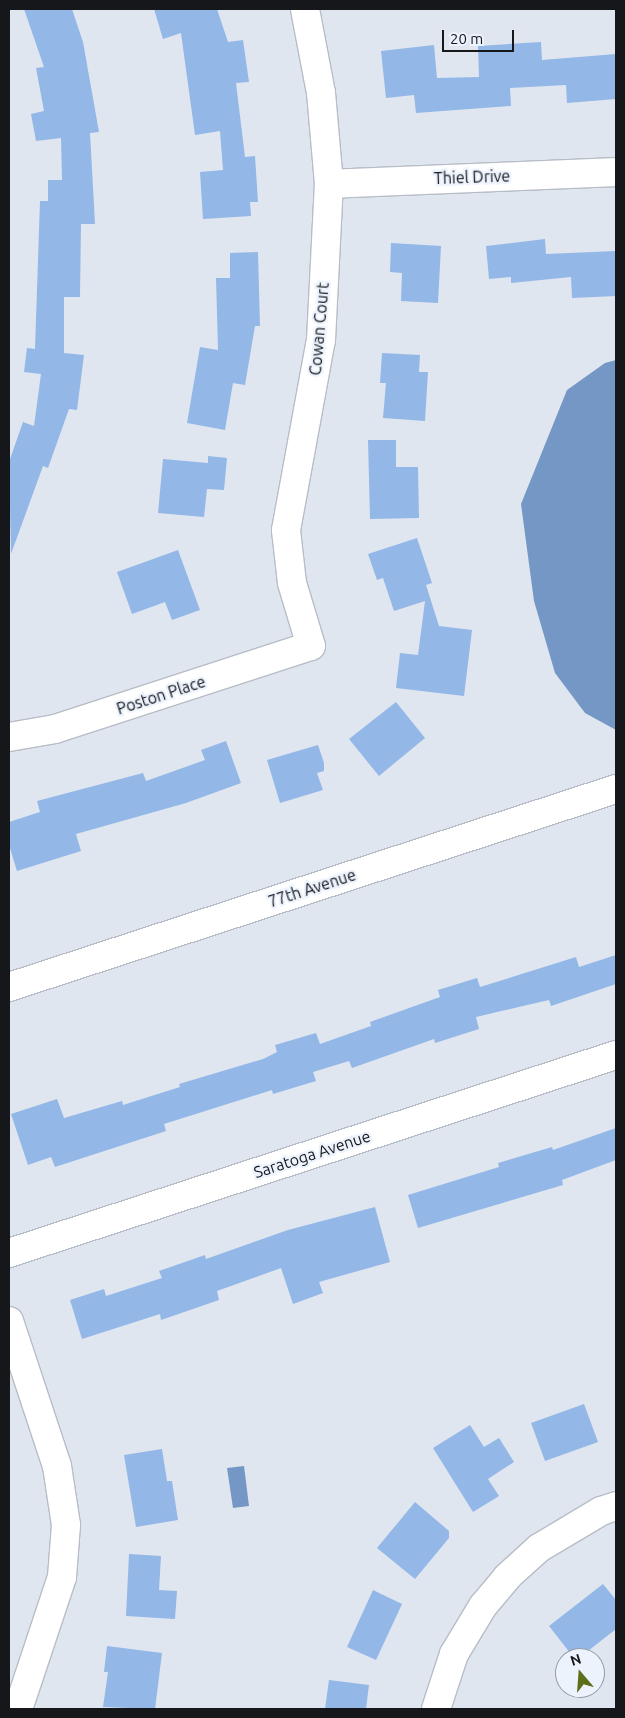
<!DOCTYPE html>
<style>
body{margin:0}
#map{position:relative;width:625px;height:1718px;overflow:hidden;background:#dfe6ef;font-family:Ubuntu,sans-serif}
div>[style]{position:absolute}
.water>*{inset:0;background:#7597c5}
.building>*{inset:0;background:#93b7e7}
.roads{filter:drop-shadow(1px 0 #b7bdc6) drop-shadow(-1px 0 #b7bdc6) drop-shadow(0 1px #b7bdc6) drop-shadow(0 -1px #b7bdc6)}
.minor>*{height:28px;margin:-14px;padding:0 14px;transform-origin:14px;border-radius:14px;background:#fff}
span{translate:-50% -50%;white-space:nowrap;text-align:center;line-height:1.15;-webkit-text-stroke:4.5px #ecf3fd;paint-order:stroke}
.street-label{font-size:16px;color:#15171a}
.frame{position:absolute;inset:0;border:10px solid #15171a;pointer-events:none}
.north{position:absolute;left:555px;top:1648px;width:50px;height:50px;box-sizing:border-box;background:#ecf3fd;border:1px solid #969ba2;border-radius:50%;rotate:342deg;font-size:14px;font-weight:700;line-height:20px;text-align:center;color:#15171a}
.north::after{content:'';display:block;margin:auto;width:18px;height:22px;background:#5d6d18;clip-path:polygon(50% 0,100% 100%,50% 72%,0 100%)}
.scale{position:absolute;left:442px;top:30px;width:72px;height:22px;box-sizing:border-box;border:2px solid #15171a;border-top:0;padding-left:6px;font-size:15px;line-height:18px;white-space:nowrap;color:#15171a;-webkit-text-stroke:4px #ecf3fd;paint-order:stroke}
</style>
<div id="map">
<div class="water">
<i style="clip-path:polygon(616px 360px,616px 730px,585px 713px,555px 673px,534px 601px,521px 504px,567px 390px,605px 363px)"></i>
<i style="clip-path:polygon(244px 1466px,249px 1506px,233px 1508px,227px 1468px)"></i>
</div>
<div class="building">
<i style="clip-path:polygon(24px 9px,72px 9px,83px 42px,99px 132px,90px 133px,95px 224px,81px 224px,80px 297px,64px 297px,64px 353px,84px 355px,77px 410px,69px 409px,48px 468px,43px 466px,11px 554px,9px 462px,23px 422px,34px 426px,41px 374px,24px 372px,27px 348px,35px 349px,40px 201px,48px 201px,48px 180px,62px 180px,61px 138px,36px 141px,31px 114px,44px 111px,36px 68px,44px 67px)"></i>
<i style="clip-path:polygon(154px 9px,217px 9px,228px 42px,243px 40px,249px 82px,236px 83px,245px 157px,255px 156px,258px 202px,250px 202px,251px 216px,203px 219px,200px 172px,223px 170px,220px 131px,195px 135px,181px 33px,163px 39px)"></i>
<i style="clip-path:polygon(541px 42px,542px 60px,616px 54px,616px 99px,567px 103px,566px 85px,510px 88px,511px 106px,416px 113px,414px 95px,386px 98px,381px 51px,434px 45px,437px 78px,479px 77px,478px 46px)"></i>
<i style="clip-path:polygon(545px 239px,546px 254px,616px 251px,616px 296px,572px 298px,571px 277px,511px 283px,511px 277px,489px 279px,486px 246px)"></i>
<i style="clip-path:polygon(391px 243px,441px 246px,438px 303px,401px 301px,402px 273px,390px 272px)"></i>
<i style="clip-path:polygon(258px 252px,260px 326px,255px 326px,245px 385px,233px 383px,225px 430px,187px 423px,200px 347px,218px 350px,216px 278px,230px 278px,230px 253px)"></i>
<i style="clip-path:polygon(382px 353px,420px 355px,419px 372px,428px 372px,425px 421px,383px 418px,386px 383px,380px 383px)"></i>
<i style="clip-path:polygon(368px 440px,396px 440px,396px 467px,418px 467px,419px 518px,370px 519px)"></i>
<i style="clip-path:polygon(208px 456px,227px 458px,224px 490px,207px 489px,204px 517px,158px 513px,163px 459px,208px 463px)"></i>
<i style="clip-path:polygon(417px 538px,432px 583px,426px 585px,439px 626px,472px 630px,464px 696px,396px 688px,400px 653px,418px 655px,425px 601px,394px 611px,383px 578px,377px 580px,368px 554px)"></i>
<i style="clip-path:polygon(178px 550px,200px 610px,172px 620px,165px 602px,132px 614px,117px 572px)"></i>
<i style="clip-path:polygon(396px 702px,425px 738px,379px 776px,349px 739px)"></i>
<i style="clip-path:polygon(226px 741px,241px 783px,186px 803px,76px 834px,81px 851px,17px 871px,9px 845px,9px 822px,40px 812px,37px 801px,143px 773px,146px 781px,205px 760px,201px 750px)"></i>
<i style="clip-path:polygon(318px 745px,324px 763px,324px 771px,317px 773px,323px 790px,280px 803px,267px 760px)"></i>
<i style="clip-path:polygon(616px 955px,616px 984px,551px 1006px,549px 1000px,476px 1017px,479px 1029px,435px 1043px,434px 1039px,352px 1068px,349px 1061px,313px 1072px,316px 1081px,273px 1094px,272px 1090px,164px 1124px,166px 1131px,55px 1167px,51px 1157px,28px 1165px,11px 1114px,57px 1099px,64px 1118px,122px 1101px,123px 1105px,180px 1087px,179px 1084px,263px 1059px,277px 1052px,275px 1045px,316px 1033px,320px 1044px,371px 1026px,370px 1022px,440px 997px,438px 990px,477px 978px,480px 987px,576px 957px,579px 967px)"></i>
<i style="clip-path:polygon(616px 1128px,616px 1160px,562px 1180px,563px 1185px,418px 1228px,408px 1195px,499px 1167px,498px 1163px,552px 1147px,553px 1150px)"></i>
<i style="clip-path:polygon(375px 1207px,390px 1262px,319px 1282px,323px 1293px,293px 1304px,281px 1268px,217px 1291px,219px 1300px,161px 1320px,160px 1314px,82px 1339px,70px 1300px,104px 1289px,106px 1296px,162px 1278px,159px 1271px,205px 1255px,206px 1259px,288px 1230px)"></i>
<i style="clip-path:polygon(584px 1404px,598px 1442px,545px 1461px,531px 1423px)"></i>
<i style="clip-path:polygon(470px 1425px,484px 1447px,499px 1438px,514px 1462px,488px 1479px,499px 1496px,473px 1512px,433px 1448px)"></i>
<i style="clip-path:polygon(162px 1449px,167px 1481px,172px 1481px,178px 1520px,136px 1527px,124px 1455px)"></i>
<i style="clip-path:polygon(415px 1502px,449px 1531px,449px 1538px,415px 1579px,377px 1548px)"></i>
<i style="clip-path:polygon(129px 1554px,161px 1556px,159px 1590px,177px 1591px,175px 1619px,126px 1616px)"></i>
<i style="clip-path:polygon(603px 1584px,616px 1600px,616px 1629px,579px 1658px,574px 1658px,549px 1626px)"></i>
<i style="clip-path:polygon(373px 1590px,402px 1604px,376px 1660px,347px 1647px)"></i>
<i style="clip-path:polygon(107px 1646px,162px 1653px,155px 1709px,103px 1707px,108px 1672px,104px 1672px)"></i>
<i style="clip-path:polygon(329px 1680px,369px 1685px,366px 1709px,325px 1709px)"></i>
</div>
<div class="roads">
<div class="minor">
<i style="left:329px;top:184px;width:287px;rotate:-2.4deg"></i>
<i style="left:9px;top:737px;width:47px;rotate:-9.9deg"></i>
<i style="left:55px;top:729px;width:269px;rotate:-18deg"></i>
<i style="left:311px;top:646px;width:66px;rotate:-106.8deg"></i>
<i style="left:292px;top:583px;width:53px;rotate:-96.5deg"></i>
<i style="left:286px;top:530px;width:193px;rotate:-79.6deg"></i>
<i style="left:321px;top:340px;width:156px;rotate:-87.1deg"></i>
<i style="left:329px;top:184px;width:91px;rotate:-95deg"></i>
<i style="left:321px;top:93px;width:86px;rotate:-100.8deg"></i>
<i style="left:9px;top:987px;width:638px;rotate:-18.07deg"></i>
<i style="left:9px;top:1253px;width:638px;rotate:-18.07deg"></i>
<i style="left:9px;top:1321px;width:153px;rotate:71.7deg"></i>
<i style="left:57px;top:1466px;width:60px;rotate:81.3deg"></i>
<i style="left:66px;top:1525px;width:52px;rotate:94.4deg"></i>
<i style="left:62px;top:1577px;width:139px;rotate:108.4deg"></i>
<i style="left:436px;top:1709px;width:58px;rotate:-71.9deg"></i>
<i style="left:454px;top:1654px;width:56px;rotate:-58.9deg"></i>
<i style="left:483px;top:1606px;width:38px;rotate:-50deg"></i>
<i style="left:507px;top:1577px;width:43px;rotate:-42.2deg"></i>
<i style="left:539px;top:1548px;width:72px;rotate:-30.8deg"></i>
<i style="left:601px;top:1511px;width:16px;rotate:-18deg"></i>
</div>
</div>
<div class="street-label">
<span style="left:472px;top:177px;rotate:-2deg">Thiel Drive</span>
<span style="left:319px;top:329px;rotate:-85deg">Cowan Court</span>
<span style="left:161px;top:695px;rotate:-18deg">Poston Place</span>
<span style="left:312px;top:888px;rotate:-18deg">77th Avenue</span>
<span style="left:312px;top:1154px;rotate:-18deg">Saratoga Avenue</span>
</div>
<div class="frame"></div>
<div class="north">N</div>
<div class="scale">20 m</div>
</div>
